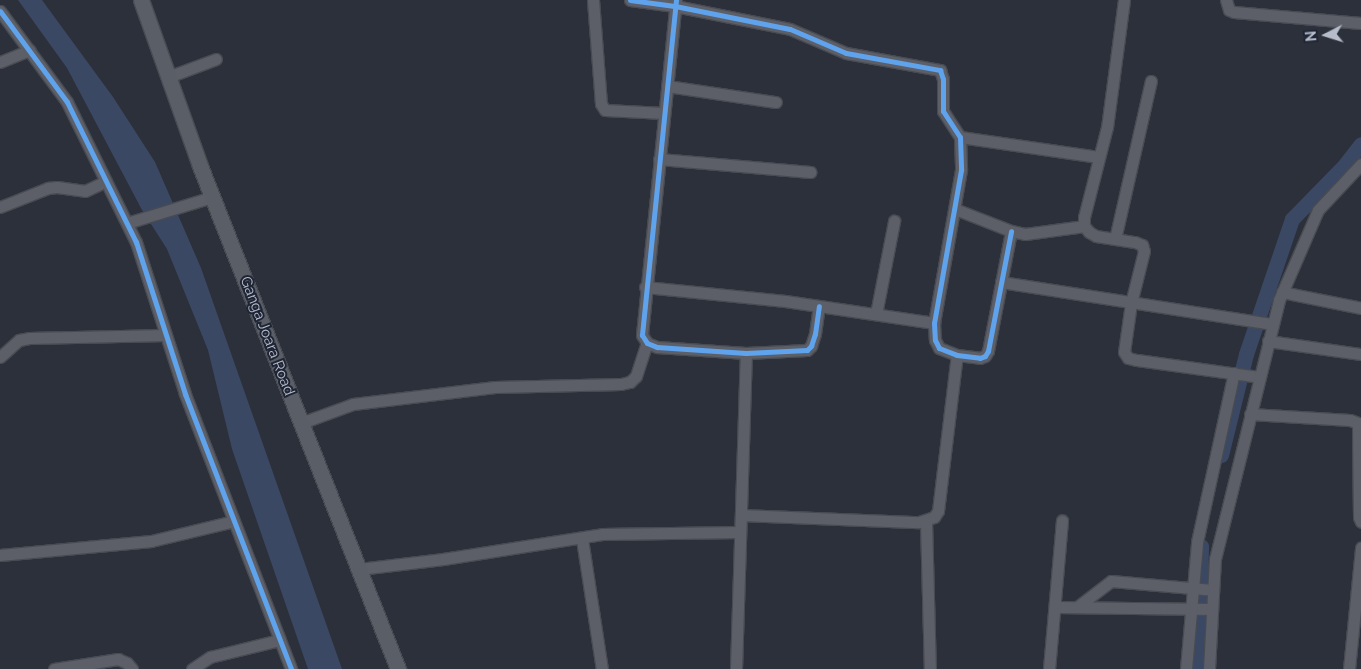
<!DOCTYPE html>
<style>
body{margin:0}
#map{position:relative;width:1361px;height:669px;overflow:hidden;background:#2c303a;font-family:Raleway,sans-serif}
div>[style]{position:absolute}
.water>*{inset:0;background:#3b4864}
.canal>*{height:15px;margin:-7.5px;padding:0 7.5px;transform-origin:7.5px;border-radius:7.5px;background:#3b4864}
.roads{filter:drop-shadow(1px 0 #484b52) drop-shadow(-1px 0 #484b52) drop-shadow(0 1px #484b52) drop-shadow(0 -1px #484b52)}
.minor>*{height:11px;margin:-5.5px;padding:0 5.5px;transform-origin:5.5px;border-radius:5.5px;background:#5c5f67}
.secondary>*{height:15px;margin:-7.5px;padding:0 7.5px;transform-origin:7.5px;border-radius:7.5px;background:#5a5e66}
.cycleway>*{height:5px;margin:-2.5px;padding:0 2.5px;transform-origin:2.5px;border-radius:2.5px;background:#60a3ed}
span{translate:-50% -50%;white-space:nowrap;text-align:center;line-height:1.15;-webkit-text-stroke:4px #1f2535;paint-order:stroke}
.street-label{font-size:15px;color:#b6bcca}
.north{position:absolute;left:1301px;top:10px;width:50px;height:50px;-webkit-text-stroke:4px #1f2535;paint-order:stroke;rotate:265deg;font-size:14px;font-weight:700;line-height:20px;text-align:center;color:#b6bcca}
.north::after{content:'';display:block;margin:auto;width:18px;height:22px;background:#b6bcca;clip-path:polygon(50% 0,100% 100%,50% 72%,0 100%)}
</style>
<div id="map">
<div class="water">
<i style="clip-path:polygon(18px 0,42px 0,113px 97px,155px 162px,201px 268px,342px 669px,308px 669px,232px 449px,208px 350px,167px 249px,142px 210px,67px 68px)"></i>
</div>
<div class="canal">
<i style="left:1221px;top:455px;width:104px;rotate:-76.1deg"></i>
<i style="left:1246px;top:354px;width:143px;rotate:-71.2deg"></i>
<i style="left:1292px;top:219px;width:73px;rotate:-45.6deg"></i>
<i style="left:1343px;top:167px;width:29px;rotate:-52deg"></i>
<i style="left:1197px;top:669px;width:123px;rotate:-88.1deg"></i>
</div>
<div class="roads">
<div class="minor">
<i style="left:593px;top:0;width:104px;rotate:85.6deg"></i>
<i style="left:601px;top:104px;width:7px;rotate:56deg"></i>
<i style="left:605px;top:110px;width:59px;rotate:2.9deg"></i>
<i style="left:630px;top:0;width:45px;rotate:7.6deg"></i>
<i style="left:675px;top:6px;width:117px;rotate:11.3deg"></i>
<i style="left:790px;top:29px;width:61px;rotate:23.2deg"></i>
<i style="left:846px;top:53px;width:96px;rotate:10.3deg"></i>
<i style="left:940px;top:70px;width:9px;rotate:72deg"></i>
<i style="left:943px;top:79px;width:32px;rotate:90deg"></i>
<i style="left:943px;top:111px;width:31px;rotate:57deg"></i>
<i style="left:960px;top:137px;width:33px;rotate:88deg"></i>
<i style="left:961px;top:170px;width:155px;rotate:100deg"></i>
<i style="left:934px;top:323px;width:17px;rotate:87deg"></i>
<i style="left:935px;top:340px;width:9px;rotate:63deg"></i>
<i style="left:939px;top:348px;width:19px;rotate:21deg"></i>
<i style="left:957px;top:355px;width:23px;rotate:7deg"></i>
<i style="left:980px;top:358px;width:5px;rotate:-22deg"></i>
<i style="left:985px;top:356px;width:6px;rotate:-59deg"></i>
<i style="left:988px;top:351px;width:122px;rotate:-79.1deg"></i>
<i style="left:676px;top:0;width:337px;rotate:95.8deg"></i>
<i style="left:642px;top:335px;width:9px;rotate:58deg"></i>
<i style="left:647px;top:343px;width:11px;rotate:22deg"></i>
<i style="left:657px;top:347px;width:89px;rotate:3.9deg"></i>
<i style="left:746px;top:353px;width:61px;rotate:-2.8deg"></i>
<i style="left:807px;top:350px;width:6px;rotate:-45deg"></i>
<i style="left:811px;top:346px;width:13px;rotate:-72deg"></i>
<i style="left:815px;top:334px;width:28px;rotate:-82deg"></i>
<i style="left:1124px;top:0;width:128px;rotate:97.6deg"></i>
<i style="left:1107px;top:127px;width:93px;rotate:104.3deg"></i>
<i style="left:1084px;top:217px;width:9px;rotate:90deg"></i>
<i style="left:1084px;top:226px;width:8px;rotate:50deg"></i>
<i style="left:1089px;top:232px;width:8px;rotate:30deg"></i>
<i style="left:1096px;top:236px;width:39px;rotate:9deg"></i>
<i style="left:1135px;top:242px;width:8px;rotate:23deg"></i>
<i style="left:1142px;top:245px;width:6px;rotate:72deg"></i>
<i style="left:1144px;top:251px;width:54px;rotate:104deg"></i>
<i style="left:1131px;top:303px;width:49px;rotate:98.1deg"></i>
<i style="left:1124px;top:352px;width:7px;rotate:56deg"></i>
<i style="left:1128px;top:358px;width:9px;rotate:13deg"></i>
<i style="left:1137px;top:360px;width:123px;rotate:7.9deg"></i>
<i style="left:1226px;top:0;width:10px;rotate:73deg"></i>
<i style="left:1229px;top:10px;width:5px;rotate:22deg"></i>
<i style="left:1234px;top:12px;width:127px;rotate:5deg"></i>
<i style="left:0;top:11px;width:113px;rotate:53.6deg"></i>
<i style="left:67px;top:102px;width:156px;rotate:63.8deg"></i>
<i style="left:136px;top:242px;width:160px;rotate:72.1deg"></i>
<i style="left:185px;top:394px;width:295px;rotate:68.9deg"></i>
<i style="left:0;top:62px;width:32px;rotate:-22deg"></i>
<i style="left:168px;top:77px;width:51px;rotate:-20.6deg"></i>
<i style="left:667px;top:86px;width:110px;rotate:8.4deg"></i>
<i style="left:960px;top:137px;width:140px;rotate:8.2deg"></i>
<i style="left:659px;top:159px;width:152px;rotate:4.9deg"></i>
<i style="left:0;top:207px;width:52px;rotate:-21.6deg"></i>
<i style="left:48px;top:188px;width:9px;rotate:-6deg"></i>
<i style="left:57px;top:187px;width:28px;rotate:8deg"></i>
<i style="left:85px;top:191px;width:23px;rotate:-25deg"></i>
<i style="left:955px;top:209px;width:60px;rotate:21.4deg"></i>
<i style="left:1011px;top:231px;width:14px;rotate:12deg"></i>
<i style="left:1025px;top:234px;width:60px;rotate:-7.7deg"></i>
<i style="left:127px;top:223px;width:89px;rotate:-17deg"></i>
<i style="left:1115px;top:239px;width:162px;rotate:-77.2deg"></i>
<i style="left:1001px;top:282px;width:275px;rotate:8.8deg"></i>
<i style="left:645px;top:287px;width:141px;rotate:5.7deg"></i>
<i style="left:785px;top:301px;width:151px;rotate:8.4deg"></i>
<i style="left:1282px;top:292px;width:81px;rotate:11.4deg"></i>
<i style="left:876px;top:314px;width:95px;rotate:-79deg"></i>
<i style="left:1268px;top:341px;width:94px;rotate:8deg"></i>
<i style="left:0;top:357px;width:25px;rotate:-42deg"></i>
<i style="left:19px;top:340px;width:10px;rotate:-11deg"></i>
<i style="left:29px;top:338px;width:137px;rotate:-1.3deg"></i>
<i style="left:1250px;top:414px;width:100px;rotate:3.4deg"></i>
<i style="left:1350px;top:420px;width:9px;rotate:21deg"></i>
<i style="left:1358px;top:423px;width:94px;rotate:89.4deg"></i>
<i style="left:1359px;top:517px;width:5px;rotate:68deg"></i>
<i style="left:301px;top:423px;width:55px;rotate:-20.1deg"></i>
<i style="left:353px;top:404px;width:143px;rotate:-6.8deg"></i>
<i style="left:495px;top:387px;width:126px;rotate:-1.4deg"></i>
<i style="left:621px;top:384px;width:9px;rotate:-13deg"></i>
<i style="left:630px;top:382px;width:8px;rotate:-45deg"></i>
<i style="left:636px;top:376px;width:35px;rotate:-72deg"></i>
<i style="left:741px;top:515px;width:178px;rotate:2.3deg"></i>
<i style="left:919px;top:522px;width:16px;rotate:-18deg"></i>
<i style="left:934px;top:517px;width:7px;rotate:-56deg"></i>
<i style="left:938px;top:511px;width:157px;rotate:-83.1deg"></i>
<i style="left:926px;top:521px;width:148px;rotate:88.5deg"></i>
<i style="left:582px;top:539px;width:132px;rotate:81.3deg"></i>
<i style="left:0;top:555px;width:152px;rotate:-5.3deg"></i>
<i style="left:151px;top:541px;width:85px;rotate:-13.5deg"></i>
<i style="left:359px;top:569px;width:85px;rotate:-6.8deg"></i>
<i style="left:443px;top:559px;width:161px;rotate:-8.9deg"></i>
<i style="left:602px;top:534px;width:138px;rotate:-0.8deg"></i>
<i style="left:1055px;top:607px;width:157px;rotate:0.7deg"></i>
<i style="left:1077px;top:607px;width:43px;rotate:-37.4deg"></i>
<i style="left:1111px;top:581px;width:102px;rotate:5deg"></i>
<i style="left:54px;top:669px;width:65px;rotate:-8.9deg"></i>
<i style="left:118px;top:659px;width:10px;rotate:24deg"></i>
<i style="left:127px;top:663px;width:8px;rotate:50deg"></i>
<i style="left:192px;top:669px;width:22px;rotate:-34deg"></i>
<i style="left:210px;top:657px;width:72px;rotate:-13.7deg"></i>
<i style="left:736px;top:669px;width:316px;rotate:-88.2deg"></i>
<i style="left:1049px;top:669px;width:149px;rotate:-85deg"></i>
<i style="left:1186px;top:669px;width:127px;rotate:-85deg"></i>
<i style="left:1197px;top:542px;width:173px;rotate:-77.7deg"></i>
<i style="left:1209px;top:669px;width:110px;rotate:-86.9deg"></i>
<i style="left:1215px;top:559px;width:267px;rotate:-76.1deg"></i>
<i style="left:1279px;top:300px;width:98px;rotate:-66.6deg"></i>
<i style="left:1318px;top:210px;width:63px;rotate:-46.9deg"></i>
<i style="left:1349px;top:669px;width:122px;rotate:-84.3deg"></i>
</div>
<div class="secondary">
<i style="left:141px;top:0;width:176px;rotate:70.4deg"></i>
<i style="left:200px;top:166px;width:541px;rotate:68.51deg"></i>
</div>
</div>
<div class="cycleway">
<i style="left:630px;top:0;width:45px;rotate:7.6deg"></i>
<i style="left:675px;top:6px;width:117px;rotate:11.3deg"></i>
<i style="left:790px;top:29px;width:61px;rotate:23.2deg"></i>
<i style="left:846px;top:53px;width:96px;rotate:10.3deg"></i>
<i style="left:940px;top:70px;width:9px;rotate:72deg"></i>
<i style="left:943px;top:79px;width:32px;rotate:90deg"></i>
<i style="left:943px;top:111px;width:31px;rotate:57deg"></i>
<i style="left:960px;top:137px;width:33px;rotate:88deg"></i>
<i style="left:961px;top:170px;width:155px;rotate:100deg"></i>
<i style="left:934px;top:323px;width:17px;rotate:87deg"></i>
<i style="left:935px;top:340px;width:9px;rotate:63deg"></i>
<i style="left:939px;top:348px;width:19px;rotate:21deg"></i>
<i style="left:957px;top:355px;width:23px;rotate:7deg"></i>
<i style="left:980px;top:358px;width:5px;rotate:-22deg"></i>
<i style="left:985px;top:356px;width:6px;rotate:-59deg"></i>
<i style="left:988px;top:351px;width:122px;rotate:-79.1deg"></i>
<i style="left:676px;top:0;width:337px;rotate:95.8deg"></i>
<i style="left:642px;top:335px;width:9px;rotate:58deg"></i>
<i style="left:647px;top:343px;width:11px;rotate:22deg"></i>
<i style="left:657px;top:347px;width:89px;rotate:3.9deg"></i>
<i style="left:746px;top:353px;width:61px;rotate:-2.8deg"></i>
<i style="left:807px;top:350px;width:6px;rotate:-45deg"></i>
<i style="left:811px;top:346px;width:13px;rotate:-72deg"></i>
<i style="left:815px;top:334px;width:28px;rotate:-82deg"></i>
<i style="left:0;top:11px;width:113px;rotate:53.6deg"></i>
<i style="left:67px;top:102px;width:156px;rotate:63.8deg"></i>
<i style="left:136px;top:242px;width:160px;rotate:72.1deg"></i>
<i style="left:185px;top:394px;width:295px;rotate:68.9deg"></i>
</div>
<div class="street-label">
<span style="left:267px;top:336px;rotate:69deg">Ganga Joara Road</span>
</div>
<div class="north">N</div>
</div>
